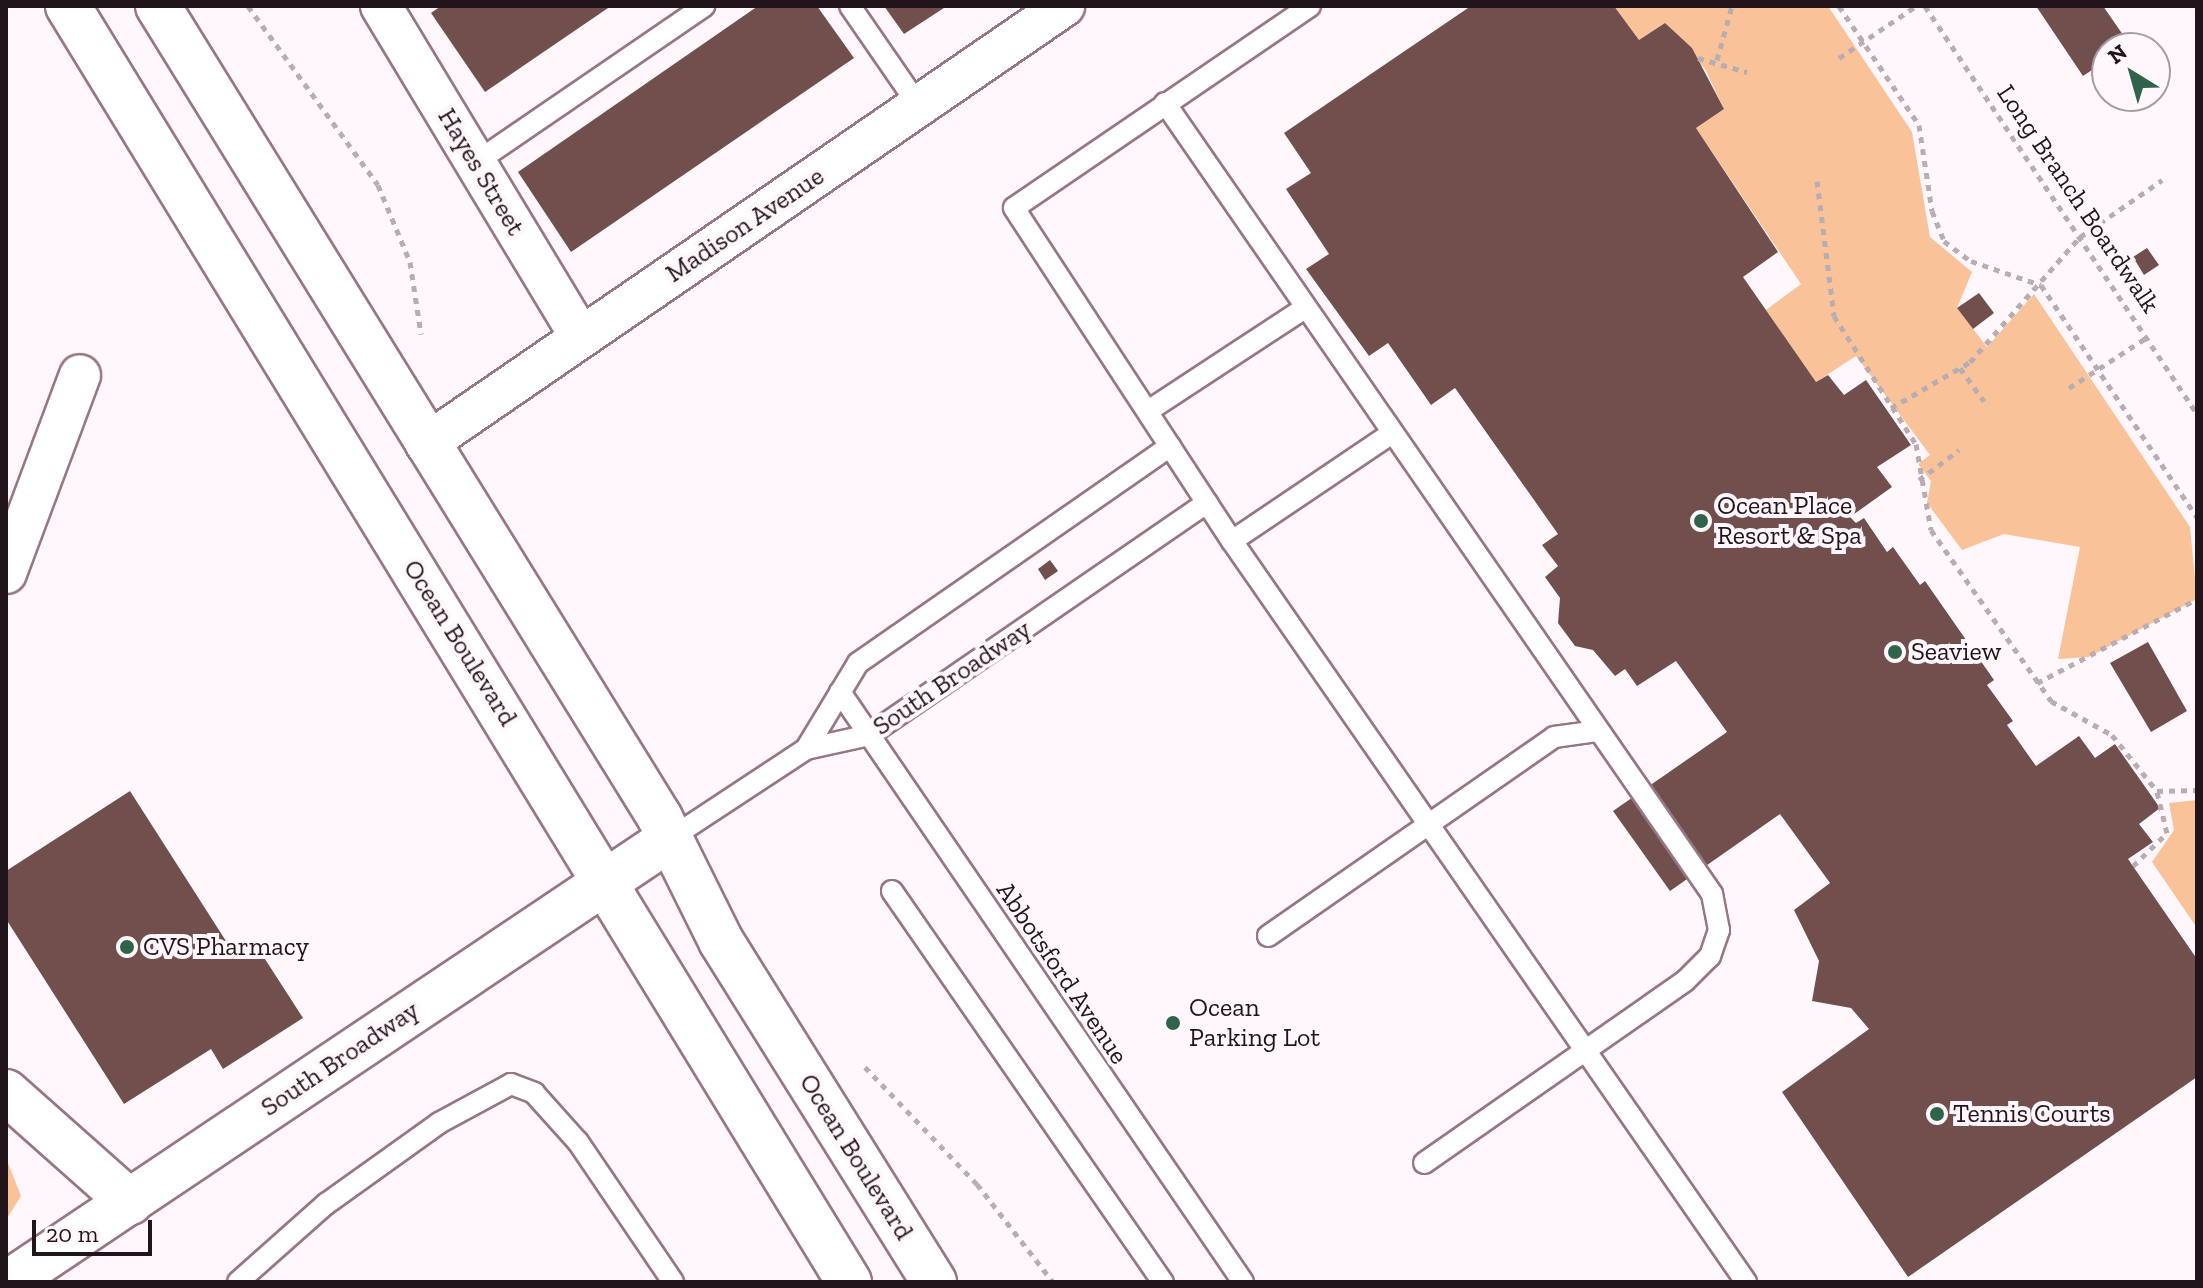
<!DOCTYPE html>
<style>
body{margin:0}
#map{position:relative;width:2203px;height:1288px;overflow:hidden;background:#fff7fb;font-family:"Zilla Slab",serif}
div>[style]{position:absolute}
.green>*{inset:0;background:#fac299}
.building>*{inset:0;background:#714f4c}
.path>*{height:5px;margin-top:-2.5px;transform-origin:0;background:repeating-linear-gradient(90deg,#b7adb2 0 6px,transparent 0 12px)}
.roads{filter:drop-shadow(2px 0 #977685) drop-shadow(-2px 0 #977685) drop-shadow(0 2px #977685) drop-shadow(0 -2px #977685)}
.lane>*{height:20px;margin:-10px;padding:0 10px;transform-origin:10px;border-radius:10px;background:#fff}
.street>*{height:40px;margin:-20px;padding:0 20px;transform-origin:20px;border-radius:20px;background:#fff}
.secondary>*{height:44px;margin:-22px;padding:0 22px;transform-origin:22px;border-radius:22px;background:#fff}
.dots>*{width:22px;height:22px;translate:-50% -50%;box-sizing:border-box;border:4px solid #fff7fb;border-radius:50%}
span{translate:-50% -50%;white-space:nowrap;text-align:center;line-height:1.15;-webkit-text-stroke:8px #fff7fb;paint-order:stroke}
.street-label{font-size:26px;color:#21141a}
.poi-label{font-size:26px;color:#21141a}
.left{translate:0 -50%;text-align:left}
.frame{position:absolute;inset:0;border:8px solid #21141a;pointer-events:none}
.north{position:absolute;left:2091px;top:32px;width:80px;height:80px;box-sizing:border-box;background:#fff7fb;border:2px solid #a69ca1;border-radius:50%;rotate:323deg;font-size:22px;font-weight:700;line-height:32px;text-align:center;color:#21141a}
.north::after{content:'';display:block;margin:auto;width:28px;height:36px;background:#2f644a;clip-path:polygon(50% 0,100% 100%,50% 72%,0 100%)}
.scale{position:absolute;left:32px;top:1220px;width:120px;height:36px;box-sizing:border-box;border:4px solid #21141a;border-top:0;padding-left:10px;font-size:24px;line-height:28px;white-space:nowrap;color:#21141a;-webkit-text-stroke:6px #fff7fb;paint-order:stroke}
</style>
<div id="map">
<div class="green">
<i style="clip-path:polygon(1614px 6px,1828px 6px,1912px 132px,1930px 237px,1972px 272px,1957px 308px,1987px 347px,2034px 294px,2190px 527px,2197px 599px,2089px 657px,2058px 659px,2080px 547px,2004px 534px,1962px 550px,1927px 503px,1931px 481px,1918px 464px,1930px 455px,1856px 356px,1816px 382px,1766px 310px,1801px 284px,1696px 128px,1724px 109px,1705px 69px,1665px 23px,1639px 40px)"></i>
<i style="clip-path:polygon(2197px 800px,2197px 928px,2152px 862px,2174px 830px,2169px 803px)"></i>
<i style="clip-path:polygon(6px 1158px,21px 1196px,6px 1220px)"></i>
</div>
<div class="building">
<i style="clip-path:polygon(441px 6px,611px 6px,485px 92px,431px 13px)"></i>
<i style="clip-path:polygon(758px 6px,817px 6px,854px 58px,571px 252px,518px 172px)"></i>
<i style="clip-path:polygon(884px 6px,947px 6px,904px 34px)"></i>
<i style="clip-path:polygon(1471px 6px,1614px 6px,1639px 40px,1665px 23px,1692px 48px,1724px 109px,1696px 128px,1778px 252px,1743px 277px,1816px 382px,1828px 375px,1844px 395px,1866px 380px,1911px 445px,1877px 467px,1892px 487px,1850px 517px,1856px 523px,1864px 518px,1887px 552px,1893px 547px,1920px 585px,1925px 581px,1994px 680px,1987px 685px,2013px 721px,2007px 725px,2036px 766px,2079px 736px,2095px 758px,2115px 744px,2160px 808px,2139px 824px,2153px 842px,2128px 859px,2197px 959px,2197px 1077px,1908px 1277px,1782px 1092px,1869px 1029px,1851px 1008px,1812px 1001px,1819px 961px,1794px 910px,1830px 883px,1780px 814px,1670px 891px,1613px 811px,1727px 732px,1676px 661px,1637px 686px,1625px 669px,1615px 676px,1593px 650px,1575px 646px,1558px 623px,1560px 598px,1545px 577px,1558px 566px,1542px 545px,1558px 534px,1455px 388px,1431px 405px,1388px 343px,1369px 356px,1306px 269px,1329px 254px,1286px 189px,1311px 173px,1284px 133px)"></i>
<i style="clip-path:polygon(2036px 6px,2103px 6px,2130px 45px,2107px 48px,2107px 60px,2083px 76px)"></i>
<i style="clip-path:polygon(2147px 248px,2159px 265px,2144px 275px,2133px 257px)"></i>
<i style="clip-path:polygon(1979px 293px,1994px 313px,1973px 329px,1957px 308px)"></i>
<i style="clip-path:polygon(1050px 560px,1058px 571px,1045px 580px,1038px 569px)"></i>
<i style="clip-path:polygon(2148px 642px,2187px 711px,2151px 732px,2110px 663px)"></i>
<i style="clip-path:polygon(130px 791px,233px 952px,252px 939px,303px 1018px,223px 1069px,211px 1049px,124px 1104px,6px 919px,6px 871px)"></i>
</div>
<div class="path">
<i style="left:248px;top:6px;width:221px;rotate:54deg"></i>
<i style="left:378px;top:185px;width:83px;rotate:67.4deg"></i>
<i style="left:410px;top:262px;width:73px;rotate:81.3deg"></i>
<i style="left:1839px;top:6px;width:143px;rotate:56.1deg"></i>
<i style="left:1919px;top:125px;width:87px;rotate:81.4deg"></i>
<i style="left:1932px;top:211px;width:32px;rotate:68deg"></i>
<i style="left:1944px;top:241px;width:34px;rotate:37deg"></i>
<i style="left:1971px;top:261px;width:74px;rotate:18.9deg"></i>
<i style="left:2041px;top:285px;width:280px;rotate:56.1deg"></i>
<i style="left:1925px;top:6px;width:490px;rotate:56.3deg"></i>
<i style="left:1698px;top:58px;width:51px;rotate:15.9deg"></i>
<i style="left:1839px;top:58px;width:93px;rotate:-34deg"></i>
<i style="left:1717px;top:60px;width:56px;rotate:-74.5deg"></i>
<i style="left:1817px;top:181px;width:136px;rotate:82.8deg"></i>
<i style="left:1834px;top:316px;width:152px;rotate:57.4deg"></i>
<i style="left:1916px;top:444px;width:87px;rotate:80.1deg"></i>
<i style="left:1931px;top:530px;width:209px;rotate:54.9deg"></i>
<i style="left:2051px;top:701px;width:70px;rotate:29.1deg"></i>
<i style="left:2112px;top:735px;width:72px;rotate:51.2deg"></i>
<i style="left:2157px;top:791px;width:40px;rotate:-1.4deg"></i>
<i style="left:1960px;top:368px;width:41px;rotate:54deg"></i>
<i style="left:2069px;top:388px;width:92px;rotate:-33deg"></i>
<i style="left:1891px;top:408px;width:91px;rotate:-30.2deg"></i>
<i style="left:1970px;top:362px;width:167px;rotate:-48.7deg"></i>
<i style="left:2080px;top:237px;width:100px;rotate:-34.8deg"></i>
<i style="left:1919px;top:480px;width:50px;rotate:-36.9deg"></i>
<i style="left:2037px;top:683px;width:181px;rotate:-27.7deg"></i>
<i style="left:2133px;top:866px;width:47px;rotate:-44.1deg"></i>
<i style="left:2167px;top:833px;width:42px;rotate:-103.7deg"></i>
<i style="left:865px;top:1067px;width:162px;rotate:46.3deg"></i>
<i style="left:977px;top:1184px;width:124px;rotate:52.2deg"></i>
</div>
<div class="roads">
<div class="lane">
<i style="left:850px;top:6px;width:121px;rotate:55.4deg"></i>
<i style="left:1310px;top:6px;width:358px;rotate:145.7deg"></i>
<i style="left:1014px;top:208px;width:398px;rotate:56.8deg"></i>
<i style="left:1232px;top:541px;width:902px;rotate:55.25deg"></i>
<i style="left:1165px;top:103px;width:962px;rotate:55.33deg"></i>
<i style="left:1712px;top:894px;width:37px;rotate:79deg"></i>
<i style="left:1719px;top:930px;width:28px;rotate:109deg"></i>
<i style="left:1710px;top:956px;width:35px;rotate:135deg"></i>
<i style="left:1685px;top:981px;width:318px;rotate:145.1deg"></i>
<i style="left:475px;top:163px;width:278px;rotate:-34.4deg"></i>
<i style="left:1148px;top:411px;width:188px;rotate:-33.3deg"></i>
<i style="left:1232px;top:541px;width:193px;rotate:-34deg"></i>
<i style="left:840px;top:692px;width:714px;rotate:55.66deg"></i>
<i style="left:806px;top:749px;width:100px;rotate:-58.8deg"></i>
<i style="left:858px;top:663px;width:380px;rotate:-34.8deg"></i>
<i style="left:671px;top:838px;width:162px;rotate:-33.4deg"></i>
<i style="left:806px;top:749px;width:65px;rotate:-12.5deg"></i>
<i style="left:869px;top:735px;width:410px;rotate:-34.5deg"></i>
<i style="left:892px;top:891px;width:476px;rotate:55.3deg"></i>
<i style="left:1268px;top:936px;width:348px;rotate:-34.8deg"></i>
<i style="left:1554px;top:737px;width:43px;rotate:-7.9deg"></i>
<i style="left:238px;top:1282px;width:118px;rotate:-41.6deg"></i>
<i style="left:326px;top:1204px;width:139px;rotate:-35.6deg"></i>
<i style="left:439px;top:1123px;width:82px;rotate:-28.4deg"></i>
<i style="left:511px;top:1084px;width:25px;rotate:21deg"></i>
<i style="left:534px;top:1093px;width:66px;rotate:48.1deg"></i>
<i style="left:578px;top:1142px;width:169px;rotate:55.8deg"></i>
</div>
<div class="street">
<i style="left:381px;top:6px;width:387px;rotate:58.9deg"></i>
<i style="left:426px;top:444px;width:774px;rotate:-34.47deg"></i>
<i style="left:6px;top:573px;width:211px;rotate:-69.5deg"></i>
</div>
<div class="secondary">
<i style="left:68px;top:6px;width:1496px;rotate:58.53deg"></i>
<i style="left:158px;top:6px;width:955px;rotate:58.27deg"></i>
<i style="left:660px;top:818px;width:137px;rotate:63.6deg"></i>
<i style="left:721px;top:941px;width:402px;rotate:58deg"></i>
<i style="left:6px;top:1092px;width:166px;rotate:41.6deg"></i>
<i style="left:9px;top:1282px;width:797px;rotate:-33.85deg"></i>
</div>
</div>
<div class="dots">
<i style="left:1701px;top:521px;background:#2f644a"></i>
<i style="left:1895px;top:652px;background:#2f644a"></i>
<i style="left:127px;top:947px;background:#2f644a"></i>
<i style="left:1173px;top:1023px;background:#2f644a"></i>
<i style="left:1937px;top:1114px;background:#2f644a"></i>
</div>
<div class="street-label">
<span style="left:481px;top:172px;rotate:59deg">Hayes Street</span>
<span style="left:2078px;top:199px;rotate:56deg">Long Branch Boardwalk</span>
<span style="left:745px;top:225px;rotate:-34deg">Madison Avenue</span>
<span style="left:460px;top:643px;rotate:58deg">Ocean Boulevard</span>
<span style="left:952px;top:678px;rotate:-34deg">South Broadway</span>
<span style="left:1062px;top:973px;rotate:56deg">Abbotsford Avenue</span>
<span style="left:340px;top:1059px;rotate:-34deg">South Broadway</span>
<span style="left:856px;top:1157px;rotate:58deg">Ocean Boulevard</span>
</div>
<div class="poi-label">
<span class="left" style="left:1717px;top:521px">Ocean Place<br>Resort &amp; Spa</span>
<span class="left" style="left:1911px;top:652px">Seaview</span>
<span class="left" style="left:143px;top:947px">CVS Pharmacy</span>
<span class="left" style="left:1189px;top:1023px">Ocean<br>Parking Lot</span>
<span class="left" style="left:1953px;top:1114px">Tennis Courts</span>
</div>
<div class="frame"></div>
<div class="north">N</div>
<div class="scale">20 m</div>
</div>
